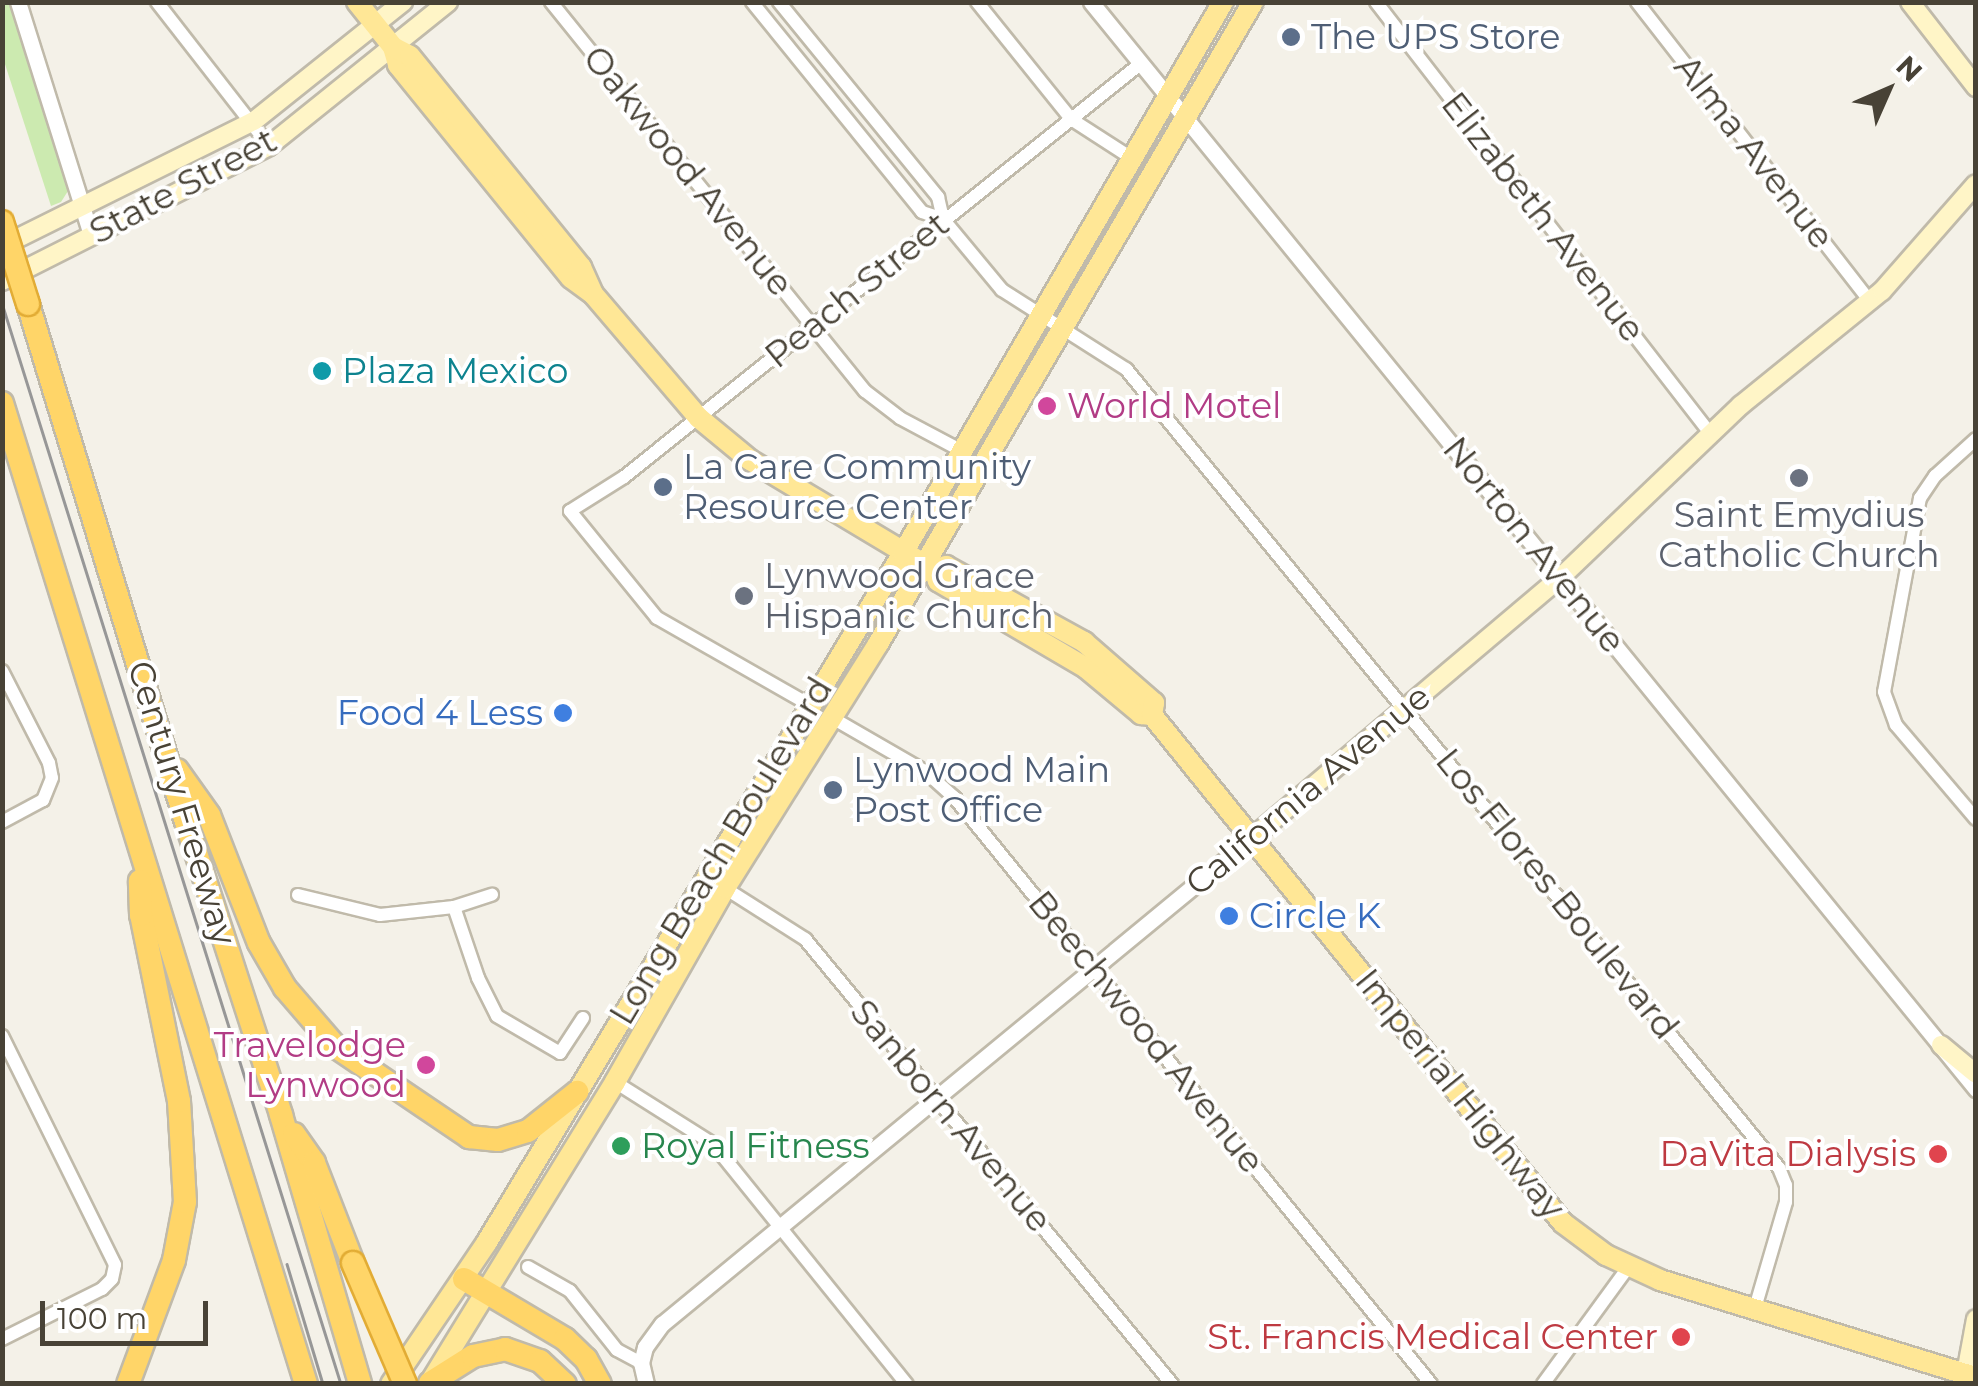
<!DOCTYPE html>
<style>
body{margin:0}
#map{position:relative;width:1978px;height:1386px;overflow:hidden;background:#f4f1e8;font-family:Montserrat,sans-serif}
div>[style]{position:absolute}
.green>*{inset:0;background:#cceab0}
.roads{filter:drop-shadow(2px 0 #c0baaa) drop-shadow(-2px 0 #c0baaa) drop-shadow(0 2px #c0baaa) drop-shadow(0 -2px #c0baaa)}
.minor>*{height:12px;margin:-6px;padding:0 6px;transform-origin:6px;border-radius:6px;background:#fff}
.tertiary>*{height:15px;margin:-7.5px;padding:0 7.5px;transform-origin:7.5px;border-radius:7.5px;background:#fff}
.secondary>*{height:18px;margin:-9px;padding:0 9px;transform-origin:9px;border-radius:9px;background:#fff5c7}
.primary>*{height:20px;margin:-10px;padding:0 10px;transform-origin:10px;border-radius:10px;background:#ffe796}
.motorway>*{height:22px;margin:-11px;padding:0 11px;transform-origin:11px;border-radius:11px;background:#ffd568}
.tram>*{height:2.5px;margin:-1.25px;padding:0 1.25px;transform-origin:1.25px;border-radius:1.25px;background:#979797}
.bridges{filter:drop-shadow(2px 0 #e2ac35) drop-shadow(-2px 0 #e2ac35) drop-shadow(0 2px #e2ac35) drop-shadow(0 -2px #e2ac35)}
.motorway-bridge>*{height:22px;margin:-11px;padding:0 11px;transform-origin:11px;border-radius:11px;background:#ffd568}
.dots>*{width:28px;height:28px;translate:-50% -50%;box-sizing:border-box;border:5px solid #fff;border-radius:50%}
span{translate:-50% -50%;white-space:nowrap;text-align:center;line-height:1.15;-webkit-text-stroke:8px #fff;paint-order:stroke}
.service-label{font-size:35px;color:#4e5e75}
.left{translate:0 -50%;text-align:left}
.street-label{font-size:35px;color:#484236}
.culture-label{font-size:35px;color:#0d838f}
.hotel-label{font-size:35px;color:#b23c85}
.right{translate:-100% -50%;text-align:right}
.worship-label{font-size:35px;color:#5b616d}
.shop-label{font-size:35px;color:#366cbe}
.leisure-label{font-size:35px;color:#27864d}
.health-label{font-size:35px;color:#be3a42}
.frame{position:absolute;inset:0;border:5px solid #484236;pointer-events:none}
.north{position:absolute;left:1838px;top:40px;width:100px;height:100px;-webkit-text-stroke:8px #fff;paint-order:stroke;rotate:45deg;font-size:28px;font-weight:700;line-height:40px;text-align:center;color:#484236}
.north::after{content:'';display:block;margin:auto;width:35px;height:45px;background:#484236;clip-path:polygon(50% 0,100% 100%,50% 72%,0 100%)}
.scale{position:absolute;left:40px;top:1301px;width:168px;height:45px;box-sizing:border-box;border:5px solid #484236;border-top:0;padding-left:12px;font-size:30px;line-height:35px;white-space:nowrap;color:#484236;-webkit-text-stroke:8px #fff;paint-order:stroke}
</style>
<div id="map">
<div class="green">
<i style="clip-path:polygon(2px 3px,10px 3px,68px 191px,61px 202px,51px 206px,3px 58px)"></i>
</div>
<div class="roads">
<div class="minor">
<i style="left:157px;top:2px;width:182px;rotate:52.1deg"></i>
<i style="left:551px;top:2px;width:500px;rotate:51.1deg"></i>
<i style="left:865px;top:391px;width:44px;rotate:37.6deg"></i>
<i style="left:900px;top:418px;width:70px;rotate:28deg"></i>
<i style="left:752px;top:2px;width:270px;rotate:51deg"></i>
<i style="left:922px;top:212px;width:22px;rotate:18deg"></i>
<i style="left:779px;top:2px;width:252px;rotate:50.8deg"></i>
<i style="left:938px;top:197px;width:23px;rotate:77deg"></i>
<i style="left:943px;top:219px;width:92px;rotate:50.3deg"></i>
<i style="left:1002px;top:290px;width:147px;rotate:32.5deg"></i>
<i style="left:1126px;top:369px;width:1032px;rotate:50.74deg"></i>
<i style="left:1779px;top:1168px;width:18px;rotate:68deg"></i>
<i style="left:1786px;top:1185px;width:17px;rotate:90deg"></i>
<i style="left:1786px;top:1202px;width:110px;rotate:106.3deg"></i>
<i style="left:977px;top:2px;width:150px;rotate:51.2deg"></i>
<i style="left:1071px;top:119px;width:74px;rotate:32.8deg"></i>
<i style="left:1376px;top:2px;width:545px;rotate:52.23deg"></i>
<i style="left:1637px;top:2px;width:379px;rotate:52.1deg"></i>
<i style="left:1976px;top:439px;width:55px;rotate:137.9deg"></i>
<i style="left:1935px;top:476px;width:27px;rotate:124deg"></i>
<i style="left:1920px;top:498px;width:197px;rotate:100.5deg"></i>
<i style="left:1884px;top:692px;width:35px;rotate:70deg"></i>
<i style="left:1896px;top:725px;width:123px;rotate:49.6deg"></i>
<i style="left:2px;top:671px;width:103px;rotate:62.9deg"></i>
<i style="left:49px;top:763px;width:15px;rotate:79deg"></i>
<i style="left:52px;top:778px;width:24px;rotate:112deg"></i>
<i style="left:43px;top:800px;width:47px;rotate:151.8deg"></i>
<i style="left:808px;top:704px;width:174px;rotate:-150.3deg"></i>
<i style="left:657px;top:618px;width:138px;rotate:-129.1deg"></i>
<i style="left:570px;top:511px;width:64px;rotate:-32.2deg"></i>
<i style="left:624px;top:477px;width:661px;rotate:-38.67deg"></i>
<i style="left:829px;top:716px;width:112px;rotate:30deg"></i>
<i style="left:926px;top:772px;width:38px;rotate:42deg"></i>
<i style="left:954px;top:797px;width:756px;rotate:50.9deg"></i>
<i style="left:720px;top:885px;width:101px;rotate:32.4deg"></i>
<i style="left:805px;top:939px;width:577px;rotate:50.49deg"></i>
<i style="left:298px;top:895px;width:84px;rotate:13.7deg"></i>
<i style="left:380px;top:915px;width:74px;rotate:-6.2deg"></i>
<i style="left:454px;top:907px;width:40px;rotate:-18deg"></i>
<i style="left:454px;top:907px;width:75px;rotate:71.3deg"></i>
<i style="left:478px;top:978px;width:42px;rotate:63.4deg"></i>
<i style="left:497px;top:1016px;width:73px;rotate:30.4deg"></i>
<i style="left:560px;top:1053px;width:42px;rotate:-56.7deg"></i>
<i style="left:2px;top:1036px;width:255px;rotate:63.7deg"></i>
<i style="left:115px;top:1265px;width:14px;rotate:102deg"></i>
<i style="left:112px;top:1279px;width:14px;rotate:135deg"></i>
<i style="left:102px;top:1289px;width:112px;rotate:153.4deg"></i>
<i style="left:615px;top:1082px;width:116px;rotate:32.3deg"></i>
<i style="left:713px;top:1144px;width:309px;rotate:51.1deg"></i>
<i style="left:528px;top:1267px;width:48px;rotate:29.7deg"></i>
<i style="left:570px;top:1291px;width:75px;rotate:51.5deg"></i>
<i style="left:617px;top:1350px;width:27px;rotate:28deg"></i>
<i style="left:1543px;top:1384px;width:146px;rotate:-53.9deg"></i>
</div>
<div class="tertiary">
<i style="left:18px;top:2px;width:244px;rotate:72.6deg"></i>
<i style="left:1091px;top:2px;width:1402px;rotate:50.85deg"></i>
<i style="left:646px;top:1384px;width:22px;rotate:-103deg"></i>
<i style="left:641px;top:1363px;width:16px;rotate:-76deg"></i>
<i style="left:645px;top:1347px;width:29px;rotate:-54deg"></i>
<i style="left:662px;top:1324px;width:766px;rotate:-39.49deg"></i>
</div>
<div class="secondary">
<i style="left:1910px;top:2px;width:108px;rotate:52.2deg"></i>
<i style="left:2px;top:246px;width:281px;rotate:-26.4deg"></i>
<i style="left:254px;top:121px;width:191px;rotate:-38.6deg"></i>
<i style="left:2px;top:281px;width:299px;rotate:-26.8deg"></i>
<i style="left:269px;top:146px;width:230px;rotate:-38.8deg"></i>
<i style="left:1253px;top:837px;width:403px;rotate:-40.2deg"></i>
<i style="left:1561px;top:577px;width:249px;rotate:-43.7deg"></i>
<i style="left:1741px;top:405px;width:181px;rotate:-39deg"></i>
<i style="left:1882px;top:291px;width:142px;rotate:-48.7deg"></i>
<i style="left:1941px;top:1045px;width:45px;rotate:39.6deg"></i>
<i style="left:1964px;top:1384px;width:66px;rotate:-79.5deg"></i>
</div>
<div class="primary">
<i style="left:357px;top:2px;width:58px;rotate:51.3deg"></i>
<i style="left:393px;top:47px;width:19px;rotate:74deg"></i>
<i style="left:398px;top:65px;width:274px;rotate:50.9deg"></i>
<i style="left:571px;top:278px;width:27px;rotate:36deg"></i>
<i style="left:593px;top:294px;width:163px;rotate:49.5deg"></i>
<i style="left:699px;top:418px;width:66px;rotate:39.5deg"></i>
<i style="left:750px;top:460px;width:214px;rotate:30.9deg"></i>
<i style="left:934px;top:570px;width:12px;rotate:70deg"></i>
<i style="left:938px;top:581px;width:172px;rotate:30.4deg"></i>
<i style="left:1086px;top:668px;width:72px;rotate:39.9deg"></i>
<i style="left:1141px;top:714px;width:11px;rotate:5deg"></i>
<i style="left:1152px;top:715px;width:653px;rotate:51.03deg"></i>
<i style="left:1563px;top:1223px;width:54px;rotate:36.7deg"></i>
<i style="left:1606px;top:1255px;width:60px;rotate:24.8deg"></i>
<i style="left:1660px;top:1280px;width:331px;rotate:17.1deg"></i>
<i style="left:393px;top:47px;width:19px;rotate:28deg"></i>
<i style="left:410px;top:56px;width:272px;rotate:51deg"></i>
<i style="left:581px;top:267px;width:27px;rotate:66deg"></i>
<i style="left:934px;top:570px;width:13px;rotate:-18deg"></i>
<i style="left:946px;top:566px;width:158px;rotate:28.8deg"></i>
<i style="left:1084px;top:642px;width:93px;rotate:41.1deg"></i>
<i style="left:1154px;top:703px;width:12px;rotate:99deg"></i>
<i style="left:430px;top:1383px;width:353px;rotate:-58.4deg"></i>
<i style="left:615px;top:1082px;width:223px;rotate:-60.4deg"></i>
<i style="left:725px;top:888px;width:288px;rotate:-57.9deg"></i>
<i style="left:878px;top:644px;width:743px;rotate:-59.71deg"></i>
<i style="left:391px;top:1384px;width:171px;rotate:-55.9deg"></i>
<i style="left:487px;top:1242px;width:805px;rotate:-58.88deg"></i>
<i style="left:903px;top:553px;width:637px;rotate:-59.85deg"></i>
</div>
<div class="motorway">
<i style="left:28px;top:304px;width:545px;rotate:73.03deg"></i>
<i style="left:187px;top:825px;width:305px;rotate:72deg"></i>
<i style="left:281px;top:1115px;width:280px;rotate:73.6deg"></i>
<i style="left:2px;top:403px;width:1027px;rotate:72.78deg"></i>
<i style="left:177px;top:770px;width:55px;rotate:54.6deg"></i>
<i style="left:209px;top:815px;width:137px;rotate:68.7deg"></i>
<i style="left:259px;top:943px;width:52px;rotate:60deg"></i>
<i style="left:285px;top:988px;width:78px;rotate:49.2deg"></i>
<i style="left:336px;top:1047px;width:161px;rotate:34.1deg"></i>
<i style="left:469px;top:1137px;width:29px;rotate:6deg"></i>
<i style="left:498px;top:1140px;width:31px;rotate:-17deg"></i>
<i style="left:528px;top:1131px;width:63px;rotate:-38.5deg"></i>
<i style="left:294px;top:1134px;width:35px;rotate:55deg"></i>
<i style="left:314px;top:1163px;width:107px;rotate:68.7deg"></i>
<i style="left:464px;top:1279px;width:117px;rotate:30.7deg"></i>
<i style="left:565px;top:1339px;width:29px;rotate:44deg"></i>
<i style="left:586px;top:1359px;width:29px;rotate:61deg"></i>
<i style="left:430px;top:1383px;width:51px;rotate:-32.1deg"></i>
<i style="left:473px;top:1356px;width:33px;rotate:-12deg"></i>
<i style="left:505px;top:1349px;width:37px;rotate:19deg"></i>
<i style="left:540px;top:1361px;width:34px;rotate:43deg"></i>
<i style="left:128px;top:1384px;width:132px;rotate:-69.6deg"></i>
<i style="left:174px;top:1260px;width:59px;rotate:-79.3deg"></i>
<i style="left:185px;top:1202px;width:101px;rotate:-93.4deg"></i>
<i style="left:179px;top:1101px;width:190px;rotate:-101.5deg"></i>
<i style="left:141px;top:915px;width:34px;rotate:-92deg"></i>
</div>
</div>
<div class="tram">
<i style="left:2px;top:303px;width:1133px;rotate:72.59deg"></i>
<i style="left:287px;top:1264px;width:125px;rotate:73.3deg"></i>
</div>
<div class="bridges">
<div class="motorway-bridge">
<i style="left:2px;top:222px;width:86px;rotate:72.4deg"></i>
<i style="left:353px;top:1263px;width:132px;rotate:66.7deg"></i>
</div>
</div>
<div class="dots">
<i style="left:1291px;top:37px;background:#5c6f8a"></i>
<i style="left:322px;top:371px;background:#0f9aa8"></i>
<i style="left:1047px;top:406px;background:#d1479c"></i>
<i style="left:1799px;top:478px;background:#6b7280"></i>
<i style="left:663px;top:487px;background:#5c6f8a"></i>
<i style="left:744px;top:596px;background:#6b7280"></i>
<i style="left:563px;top:713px;background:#3f7fe0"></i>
<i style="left:833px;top:790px;background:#5c6f8a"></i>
<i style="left:1229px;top:916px;background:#3f7fe0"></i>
<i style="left:426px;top:1065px;background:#d1479c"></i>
<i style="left:621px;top:1146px;background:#2e9e5b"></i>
<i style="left:1938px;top:1154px;background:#e0444e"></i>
<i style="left:1681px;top:1337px;background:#e0444e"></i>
</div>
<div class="service-label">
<span class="left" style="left:1311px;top:37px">The UPS Store</span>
<span class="left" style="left:683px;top:487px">La Care Community<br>Resource Center</span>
<span class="left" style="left:853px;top:790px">Lynwood Main<br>Post Office</span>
</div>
<div class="street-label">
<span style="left:1754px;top:152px;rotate:52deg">Alma Avenue</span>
<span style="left:688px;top:171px;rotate:51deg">Oakwood Avenue</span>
<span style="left:183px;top:186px;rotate:-28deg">State Street</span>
<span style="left:1543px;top:217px;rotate:52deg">Elizabeth Avenue</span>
<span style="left:857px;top:290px;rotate:-39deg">Peach Street</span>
<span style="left:1534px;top:545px;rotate:51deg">Norton Avenue</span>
<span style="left:1308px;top:790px;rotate:-40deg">California Avenue</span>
<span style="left:182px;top:803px;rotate:73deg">Century Freeway</span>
<span style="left:721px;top:851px;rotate:-59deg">Long Beach Boulevard</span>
<span style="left:1557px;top:894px;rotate:51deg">Los Flores Boulevard</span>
<span style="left:1146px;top:1032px;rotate:51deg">Beechwood Avenue</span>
<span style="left:1460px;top:1094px;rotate:51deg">Imperial Highway</span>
<span style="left:951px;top:1116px;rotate:50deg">Sanborn Avenue</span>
</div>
<div class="culture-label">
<span class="left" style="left:342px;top:371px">Plaza Mexico</span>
</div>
<div class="hotel-label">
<span class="left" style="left:1067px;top:406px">World Motel</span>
<span class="right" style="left:406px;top:1065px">Travelodge<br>Lynwood</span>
</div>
<div class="worship-label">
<span style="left:1799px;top:535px">Saint Emydius<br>Catholic Church</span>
<span class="left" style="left:764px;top:596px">Lynwood Grace<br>Hispanic Church</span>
</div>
<div class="shop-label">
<span class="right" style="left:543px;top:713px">Food 4 Less</span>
<span class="left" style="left:1249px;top:916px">Circle K</span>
</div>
<div class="leisure-label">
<span class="left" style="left:641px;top:1146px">Royal Fitness</span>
</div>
<div class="health-label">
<span class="right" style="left:1916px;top:1154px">DaVita Dialysis</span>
<span class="right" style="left:1658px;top:1337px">St. Francis Medical Center</span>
</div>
<div class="frame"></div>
<div class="north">N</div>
<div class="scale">100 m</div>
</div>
